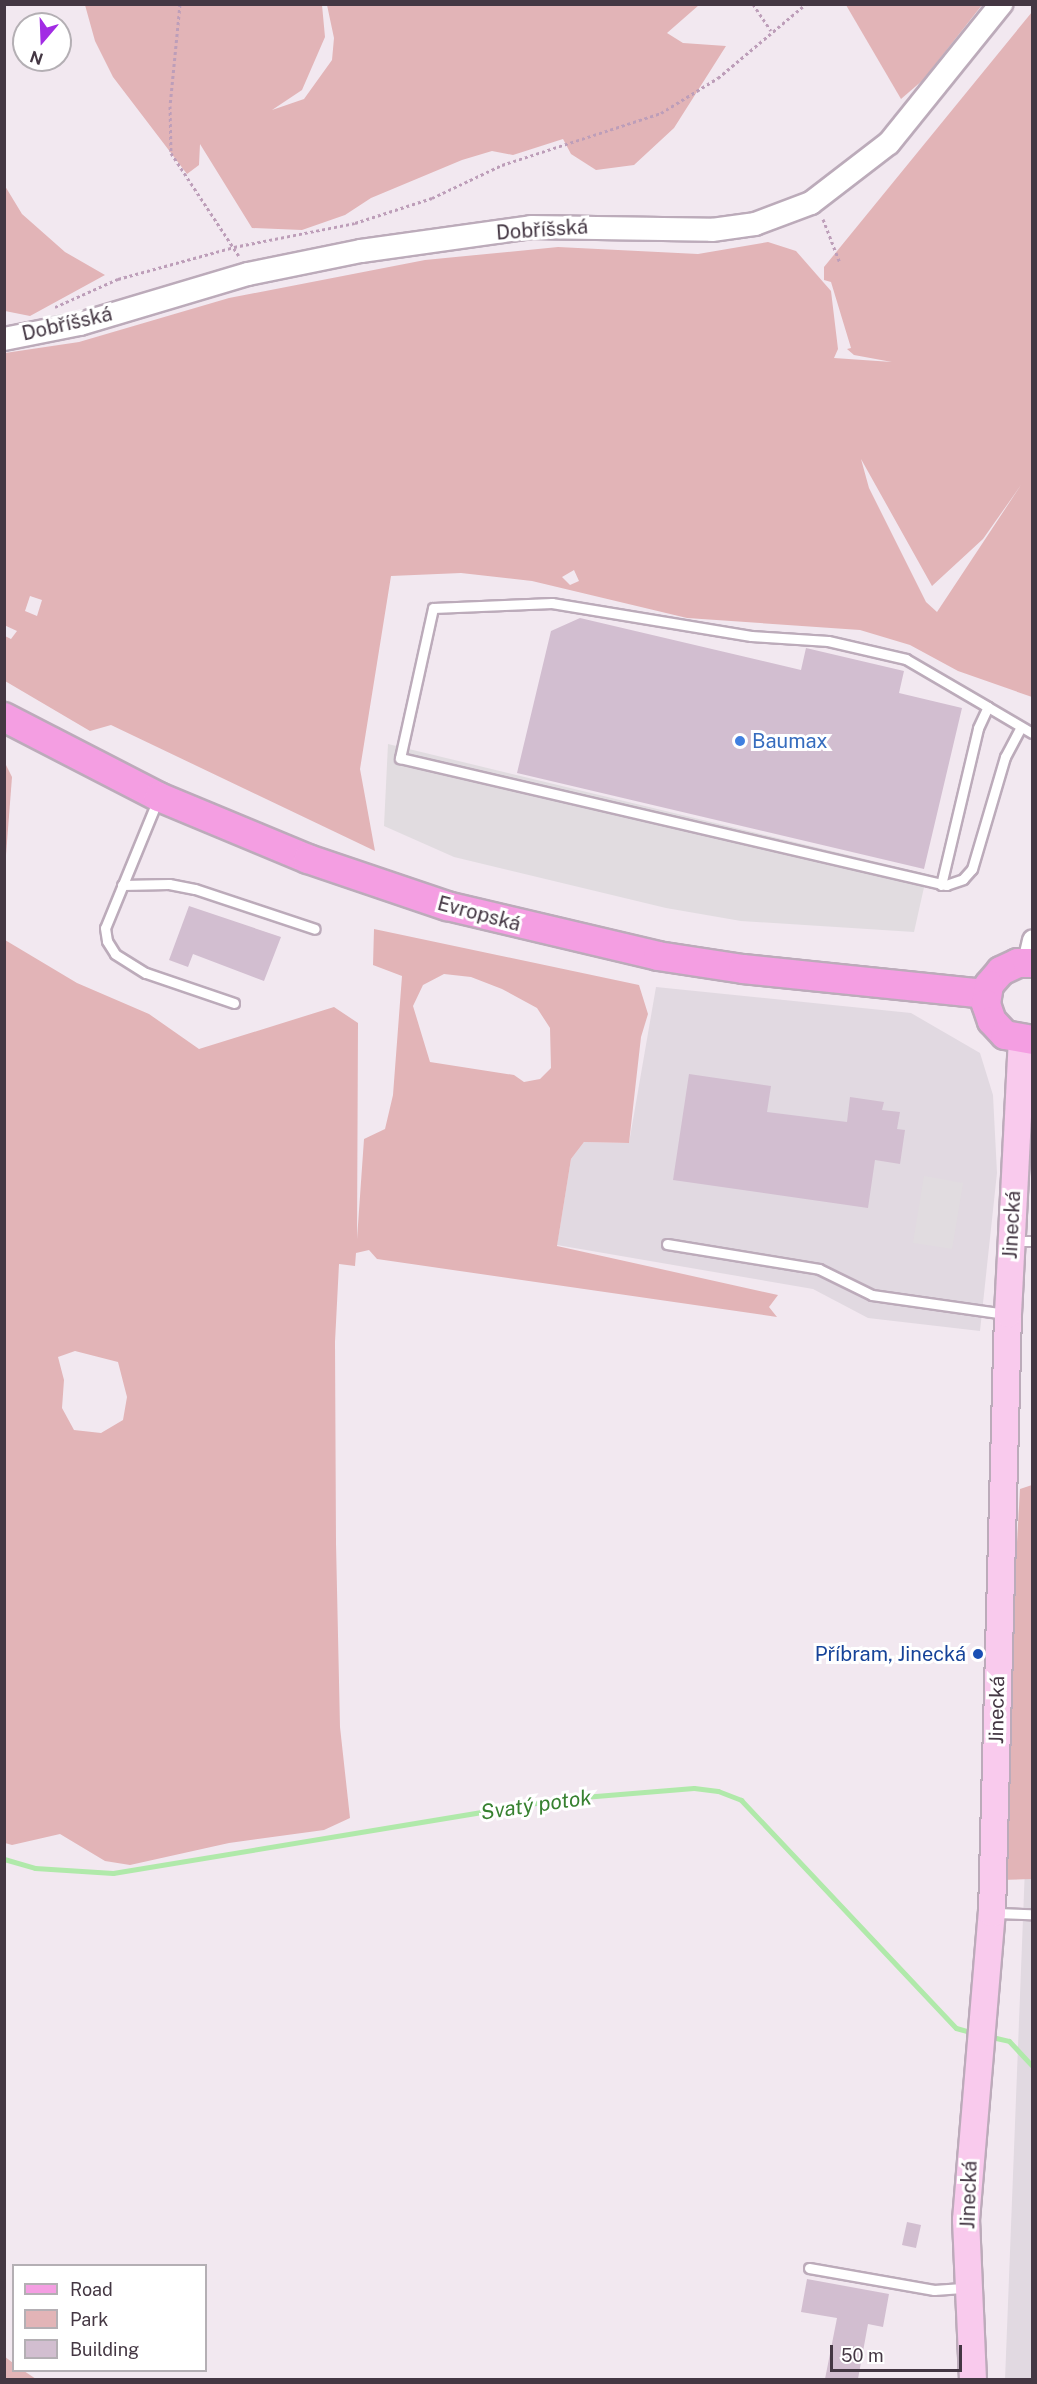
<!DOCTYPE html>
<meta charset="utf-8">
<style>
body{margin:0}
#map{position:relative;width:1037px;height:2384px;overflow:hidden;background:#f2e8f0;font-family:"Public Sans",sans-serif}
div>[style]{position:absolute}
.industrial>*{inset:0;background:#e1d9e1}
.green>*{inset:0;background:#e2b4b7}
.parking>*{inset:0;background:#e1dce0}
.stream>*{height:5px;margin:-2.5px;padding:0 2.5px;transform-origin:2.5px;border-radius:2.5px;background:#b0e9aa}
.building>*{inset:0;background:#d2bed0}
.path>*{height:3px;margin-top:-1.5px;transform-origin:0;background:repeating-linear-gradient(90deg,#bd9eb9 0 3px,transparent 0 6px)}
.roads{filter:drop-shadow(2px 0 #bcabba) drop-shadow(-2px 0 #bcabba) drop-shadow(0 2px #bcabba) drop-shadow(0 -2px #bcabba)}
.service>*{height:9px;margin:-4.5px;padding:0 4.5px;transform-origin:4.5px;border-radius:4.5px;background:#fff}
.minor>*{height:18px;margin:-9px;padding:0 9px;transform-origin:9px;border-radius:9px;background:#fff}
.tertiary>*{height:22px;margin:-11px;padding:0 11px;transform-origin:11px;border-radius:11px;background:#fff}
.secondary>*{height:26px;margin:-13px;padding:0 13px;transform-origin:13px;border-radius:13px;background:#f9caed}
.primary>*{height:28px;margin:-14px;padding:0 14px;transform-origin:14px;border-radius:14px;background:#f49ee2}
.dots>*{width:16px;height:16px;translate:-50% -50%;box-sizing:border-box;border:3px solid #fff;border-radius:50%}
span{translate:-50% -50%;white-space:nowrap;text-align:center;line-height:1.15;-webkit-text-stroke:6px #fff;paint-order:stroke}
.street-label{font-size:20px;color:#443743}
.shop-label{font-size:20px;color:#366cbe}
.left{translate:0 -50%;text-align:left}
.transit-label{font-size:20px;color:#164399}
.right{translate:-100% -50%;text-align:right}
.water-label{font-size:21px;color:#378130;font-style:italic}
.frame{position:absolute;inset:0;border:6px solid #443743;pointer-events:none}
.legend{position:absolute;left:12px;top:2264px;width:195px;height:108px;box-sizing:border-box;background:#fff;border:2px solid #b4afb4;margin:0;padding:8px 10px;list-style:none;font-size:18px;color:#443743}
.legend li{display:flex;align-items:center;gap:12px;height:30px}
.legend b{width:30px;border:2px solid #b4afb4}
.north{position:absolute;left:12px;top:12px;width:60px;height:60px;box-sizing:border-box;background:#fff;border:2px solid #b4afb4;border-radius:50%;rotate:199deg;font-size:16px;font-weight:700;line-height:24px;text-align:center;color:#443743}
.north::after{content:'';display:block;margin:auto;width:21px;height:27px;background:#a22ce4;clip-path:polygon(50% 0,100% 100%,50% 72%,0 100%)}
.scale{position:absolute;left:830px;top:2345px;width:132px;height:27px;box-sizing:border-box;border:3px solid #443743;border-top:0;padding-left:8px;font-size:18px;line-height:21px;white-space:nowrap;color:#443743;-webkit-text-stroke:4px #fff;paint-order:stroke}
</style>
<div id="map">
<div class="industrial">
<i style="clip-path:polygon(656px 987px,911px 1013px,980px 1053px,993px 1095px,997px 1173px,980px 1331px,868px 1318px,813px 1289px,557px 1245px,571px 1159px,584px 1142px,629px 1143px)"></i>
<i style="clip-path:polygon(1025px 1867px,1032px 1867px,1032px 2379px,1005px 2380px)"></i>
</div>
<div class="green">
<i style="clip-path:polygon(85px 5px,322px 5px,325px 37px,302px 90px,272px 110px,304px 99px,332px 60px,334px 38px,327px 5px,699px 5px,667px 33px,683px 43px,726px 46px,674px 128px,634px 165px,596px 170px,571px 154px,563px 139px,513px 155px,492px 151px,462px 160px,371px 198px,345px 215px,302px 230px,252px 228px,200px 144px,199px 165px,187px 174px,113px 77px,95px 41px)"></i>
<i style="clip-path:polygon(846px 5px,982px 5px,923px 80px,901px 99px)"></i>
<i style="clip-path:polygon(evenodd,1032px 12px,1032px 697px,958px 671px,910px 645px,860px 630px,687px 618px,532px 581px,461px 573px,391px 576px,360px 769px,375px 851px,111px 725px,90px 731px,5px 681px,5px 636px,11px 639px,17px 631px,4px 625px,5px 353px,79px 342px,229px 298px,425px 260px,558px 247px,698px 254px,768px 242px,796px 251px,831px 291px,838px 349px,834px 358px,892px 362px,854px 355px,847px 349px,851px 348px,831px 282px,824px 280px,824px 267px,1032px 12px,861px 459px,932px 586px,983px 539px,1021px 485px,937px 612px,926px 602px,869px 488px,861px 459px,1032px 12px,574px 570px,579px 581px,570px 585px,562px 577px,574px 570px,1032px 12px,30px 596px,42px 600px,37px 616px,25px 611px,30px 596px)"></i>
<i style="clip-path:polygon(5px 186px,22px 214px,65px 252px,105px 275px,30px 316px,5px 311px)"></i>
<i style="clip-path:polygon(5px 763px,12px 777px,5px 868px)"></i>
<i style="clip-path:polygon(evenodd,374px 929px,639px 985px,648px 1014px,641px 1037px,629px 1143px,584px 1142px,571px 1159px,557px 1246px,778px 1295px,769px 1307px,777px 1317px,377px 1259px,369px 1250px,356px 1253px,355px 1266px,339px 1264px,335px 1342px,336px 1543px,340px 1727px,350px 1818px,324px 1830px,229px 1843px,130px 1865px,105px 1861px,60px 1834px,12px 1845px,5px 1843px,5px 940px,77px 983px,149px 1014px,199px 1049px,334px 1007px,358px 1023px,357px 1239px,364px 1139px,385px 1129px,393px 1095px,402px 976px,373px 965px,374px 929px,444px 974px,471px 977px,502px 989px,537px 1008px,550px 1028px,551px 1068px,540px 1079px,524px 1082px,514px 1075px,430px 1062px,413px 1006px,423px 985px,444px 974px,374px 929px,75px 1351px,118px 1362px,127px 1397px,123px 1420px,101px 1433px,74px 1430px,62px 1408px,64px 1380px,58px 1357px,75px 1351px)"></i>
<i style="clip-path:polygon(1032px 1485px,1032px 1879px,998px 1880px,1020px 1489px)"></i>
<i style="clip-path:polygon(4px 2356px,13px 2363px,14px 2370px,24px 2371px,36px 2379px,5px 2379px)"></i>
</div>
<div class="parking">
<i style="clip-path:polygon(388px 744px,927px 874px,914px 932px,741px 921px,666px 908px,454px 857px,384px 826px)"></i>
<i style="clip-path:polygon(924px 1176px,963px 1183px,952px 1249px,913px 1243px)"></i>
</div>
<div class="stream">
<i style="left:4px;top:1859px;width:32px;rotate:16deg"></i>
<i style="left:35px;top:1868px;width:78px;rotate:3.7deg"></i>
<i style="left:113px;top:1873px;width:452px;rotate:-9.4deg"></i>
<i style="left:559px;top:1799px;width:135px;rotate:-4.7deg"></i>
<i style="left:694px;top:1788px;width:24px;rotate:7deg"></i>
<i style="left:718px;top:1791px;width:25px;rotate:21deg"></i>
<i style="left:741px;top:1800px;width:313px;rotate:46.7deg"></i>
<i style="left:956px;top:2028px;width:18px;rotate:16deg"></i>
<i style="left:996px;top:2038px;width:13px;rotate:13deg"></i>
<i style="left:1009px;top:2041px;width:34px;rotate:47deg"></i>
</div>
<div class="building">
<i style="clip-path:polygon(580px 618px,801px 670px,806px 648px,904px 671px,899px 693px,962px 708px,924px 869px,517px 773px,551px 631px)"></i>
<i style="clip-path:polygon(189px 906px,281px 937px,264px 981px,193px 954px,188px 967px,169px 960px)"></i>
<i style="clip-path:polygon(689px 1074px,771px 1086px,767px 1112px,847px 1122px,850px 1097px,884px 1102px,882px 1110px,900px 1112px,897px 1129px,905px 1130px,900px 1164px,875px 1160px,868px 1208px,673px 1180px)"></i>
<i style="clip-path:polygon(907px 2222px,921px 2225px,916px 2248px,902px 2245px)"></i>
<i style="clip-path:polygon(807px 2279px,889px 2294px,883px 2327px,868px 2324px,858px 2379px,825px 2379px,837px 2318px,801px 2312px)"></i>
</div>
<div class="path">
<i style="left:180px;top:4px;width:102px;rotate:95.6deg"></i>
<i style="left:170px;top:106px;width:47px;rotate:88.8deg"></i>
<i style="left:171px;top:153px;width:123px;rotate:56.6deg"></i>
<i style="left:753px;top:4px;width:32px;rotate:56deg"></i>
<i style="left:823px;top:219px;width:47px;rotate:68.9deg"></i>
<i style="left:55px;top:307px;width:69px;rotate:-24deg"></i>
<i style="left:118px;top:279px;width:120px;rotate:-15.4deg"></i>
<i style="left:234px;top:247px;width:123px;rotate:-11.2deg"></i>
<i style="left:355px;top:223px;width:81px;rotate:-18deg"></i>
<i style="left:432px;top:198px;width:77px;rotate:-25.2deg"></i>
<i style="left:502px;top:165px;width:167px;rotate:-18.1deg"></i>
<i style="left:661px;top:113px;width:67px;rotate:-31.6deg"></i>
<i style="left:718px;top:78px;width:115px;rotate:-40.1deg"></i>
</div>
<div class="roads">
<div class="service">
<i style="left:988px;top:707px;width:95px;rotate:-149.7deg"></i>
<i style="left:906px;top:659px;width:80px;rotate:-167deg"></i>
<i style="left:828px;top:641px;width:77px;rotate:-176.3deg"></i>
<i style="left:751px;top:636px;width:202px;rotate:-170.6deg"></i>
<i style="left:552px;top:603px;width:119px;rotate:177.6deg"></i>
<i style="left:433px;top:608px;width:154px;rotate:102.4deg"></i>
<i style="left:400px;top:758px;width:561px;rotate:13.09deg"></i>
<i style="left:946px;top:885px;width:18px;rotate:-19deg"></i>
<i style="left:963px;top:879px;width:13px;rotate:-48deg"></i>
<i style="left:972px;top:869px;width:117px;rotate:-73.6deg"></i>
<i style="left:1005px;top:757px;width:34px;rotate:-62deg"></i>
<i style="left:158px;top:799px;width:139px;rotate:112.3deg"></i>
<i style="left:105px;top:928px;width:13px;rotate:81deg"></i>
<i style="left:107px;top:941px;width:15px;rotate:58deg"></i>
<i style="left:115px;top:954px;width:36px;rotate:32deg"></i>
<i style="left:146px;top:973px;width:93px;rotate:18.8deg"></i>
<i style="left:122px;top:885px;width:47px;rotate:-1.2deg"></i>
<i style="left:169px;top:884px;width:26px;rotate:11deg"></i>
<i style="left:195px;top:889px;width:126px;rotate:18.4deg"></i>
<i style="left:941px;top:885px;width:161px;rotate:-76.7deg"></i>
<i style="left:978px;top:728px;width:23px;rotate:-65deg"></i>
<i style="left:988px;top:707px;width:51px;rotate:30.6deg"></i>
<i style="left:1014px;top:1241px;width:18px"></i>
<i style="left:667px;top:1244px;width:154px;rotate:9.3deg"></i>
<i style="left:819px;top:1269px;width:59px;rotate:26.1deg"></i>
<i style="left:872px;top:1295px;width:135px;rotate:8.1deg"></i>
<i style="left:995px;top:1913px;width:37px;rotate:2deg"></i>
<i style="left:809px;top:2268px;width:127px;rotate:10deg"></i>
<i style="left:934px;top:2290px;width:32px;rotate:-4deg"></i>
</div>
<div class="minor">
<i style="left:1027px;top:962px;width:23px;rotate:-77deg"></i>
</div>
<div class="tertiary">
<i style="left:4px;top:339px;width:77px;rotate:-11.2deg"></i>
<i style="left:80px;top:324px;width:175px;rotate:-16.6deg"></i>
<i style="left:248px;top:274px;width:115px;rotate:-11.5deg"></i>
<i style="left:361px;top:251px;width:172px;rotate:-8deg"></i>
<i style="left:531px;top:227px;width:181px;rotate:0.9deg"></i>
<i style="left:712px;top:230px;width:43px;rotate:-7.9deg"></i>
<i style="left:755px;top:224px;width:60px;rotate:-20.6deg"></i>
<i style="left:811px;top:203px;width:98px;rotate:-37.6deg"></i>
<i style="left:889px;top:143px;width:179px;rotate:-51.1deg"></i>
</div>
<div class="secondary">
<i style="left:973px;top:2380px;width:160px;rotate:-92.5deg"></i>
<i style="left:966px;top:2220px;width:308px;rotate:-85.2deg"></i>
<i style="left:992px;top:1913px;width:599px;rotate:-88.47deg"></i>
<i style="left:1008px;top:1314px;width:274px;rotate:-87.1deg"></i>
</div>
<div class="primary">
<i style="left:4px;top:717px;width:174px;rotate:27.3deg"></i>
<i style="left:159px;top:797px;width:161px;rotate:22.6deg"></i>
<i style="left:308px;top:859px;width:147px;rotate:18.7deg"></i>
<i style="left:447px;top:906px;width:217px;rotate:13.3deg"></i>
<i style="left:658px;top:956px;width:86px;rotate:8.7deg"></i>
<i style="left:743px;top:969px;width:245px;rotate:5.9deg"></i>
<i style="left:1032px;top:963px;width:14px;rotate:180deg"></i>
<i style="left:1018px;top:963px;width:19px;rotate:155deg"></i>
<i style="left:1001px;top:971px;width:18px;rotate:131deg"></i>
<i style="left:989px;top:985px;width:19px;rotate:99deg"></i>
<i style="left:986px;top:1004px;width:18px;rotate:71deg"></i>
<i style="left:992px;top:1021px;width:19px;rotate:47deg"></i>
<i style="left:1005px;top:1035px;width:27px;rotate:10deg"></i>
</div>
</div>
<div class="dots">
<i style="left:740px;top:741px;background:#3f7fe0"></i>
<i style="left:978px;top:1654px;background:#1a4fb4"></i>
</div>
<div class="street-label">
<span style="left:542px;top:230px;rotate:-4deg">Dobříšská</span>
<span style="left:67px;top:324px;rotate:-13deg">Dobříšská</span>
<span style="left:479px;top:914px;rotate:15deg">Evropská</span>
<span style="left:1012px;top:1225px;rotate:-87deg">Jinecká</span>
<span style="left:997px;top:1710px;rotate:-89deg">Jinecká</span>
<span style="left:969px;top:2195px;rotate:-88deg">Jinecká</span>
</div>
<div class="shop-label">
<span class="left" style="left:752px;top:741px">Baumax</span>
</div>
<div class="transit-label">
<span class="right" style="left:966px;top:1654px">Příbram, Jinecká</span>
</div>
<div class="water-label">
<span style="left:536px;top:1805px;rotate:-8deg">Svatý potok</span>
</div>
<div class="frame"></div>
<ul class="legend">
<li><b style="height:8px;background:#f49ee2"></b>Road</li>
<li><b style="height:16px;background:#e2b4b7"></b>Park</li>
<li><b style="height:16px;background:#d2bed0"></b>Building</li>
</ul>
<div class="north">N</div>
<div class="scale">50 m</div>
</div>
